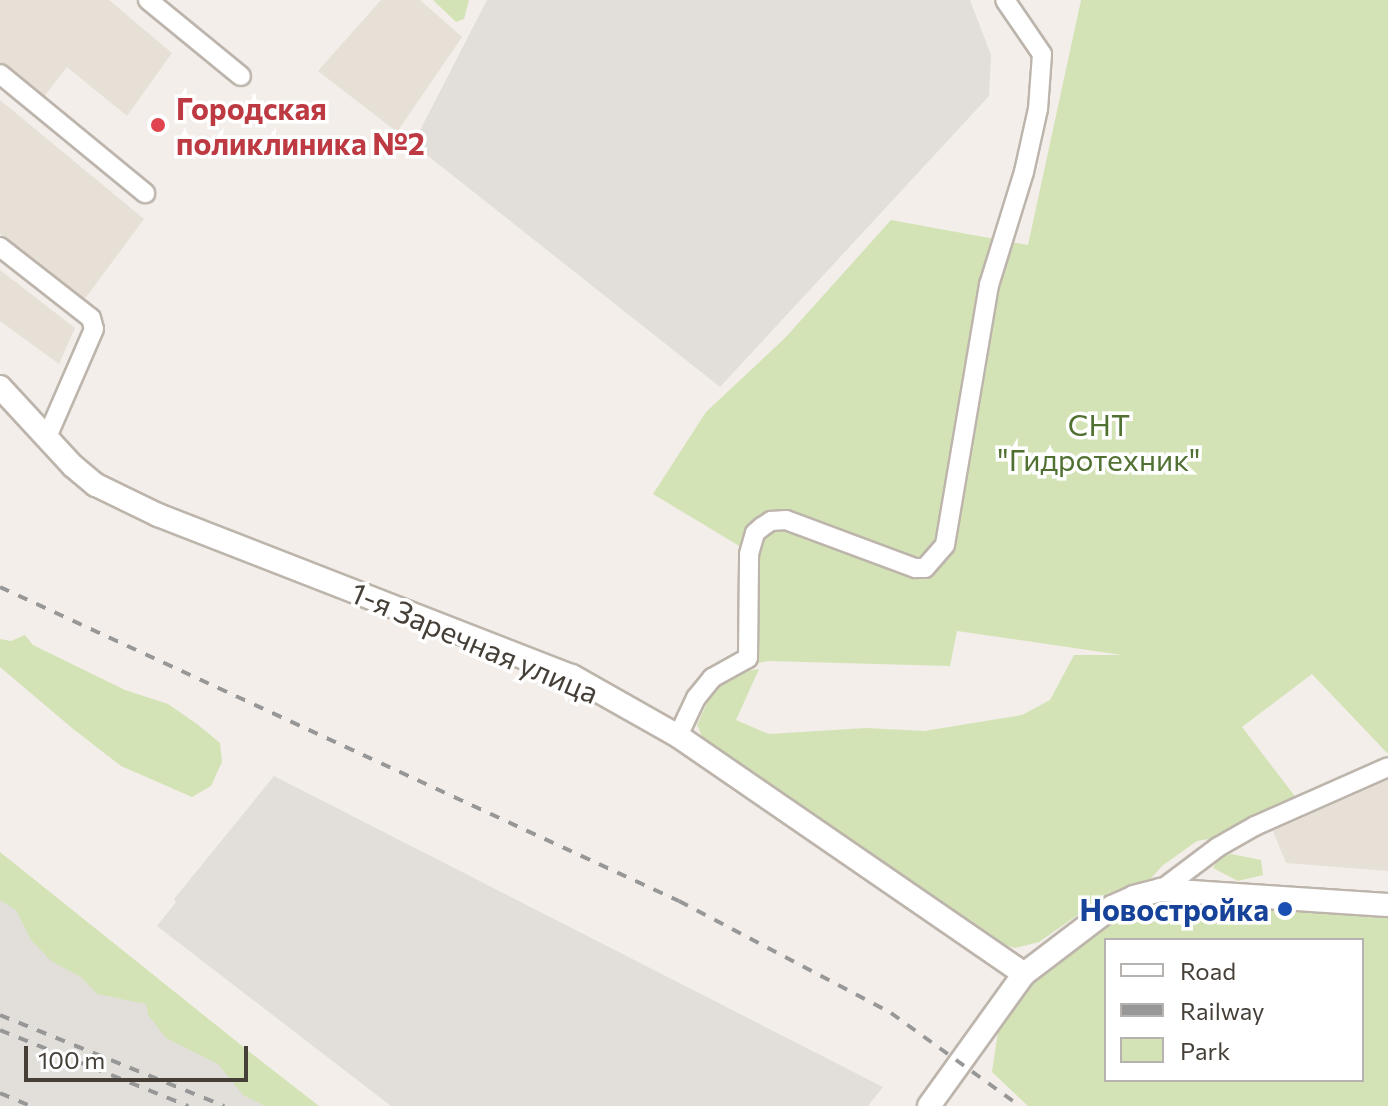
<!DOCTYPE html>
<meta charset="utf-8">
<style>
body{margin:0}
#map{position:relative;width:1388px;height:1106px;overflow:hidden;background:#f3eee9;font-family:Commissioner,sans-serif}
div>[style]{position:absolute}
.residential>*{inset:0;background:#e6e0d7}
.industrial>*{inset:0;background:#e2deda}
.green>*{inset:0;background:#d3e3b6}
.roads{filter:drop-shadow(2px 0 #bdb5ac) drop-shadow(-2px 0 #bdb5ac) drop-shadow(0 2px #bdb5ac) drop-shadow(0 -2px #bdb5ac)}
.minor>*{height:18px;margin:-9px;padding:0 9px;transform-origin:9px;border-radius:9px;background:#fff}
.tertiary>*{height:22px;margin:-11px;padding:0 11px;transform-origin:11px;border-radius:11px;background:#fff}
.rail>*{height:4px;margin-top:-2px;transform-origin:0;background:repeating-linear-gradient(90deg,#979797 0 10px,transparent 0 20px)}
.dots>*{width:22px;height:22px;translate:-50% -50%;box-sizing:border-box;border:4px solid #fff;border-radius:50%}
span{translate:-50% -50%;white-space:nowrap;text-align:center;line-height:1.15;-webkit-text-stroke:7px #fff;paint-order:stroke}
.health-label{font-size:30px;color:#be3a42;font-weight:700}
.left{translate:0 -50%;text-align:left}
.park-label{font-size:30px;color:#507131}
.street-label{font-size:30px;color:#453f38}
.transit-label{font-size:30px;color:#164399;font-weight:700}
.right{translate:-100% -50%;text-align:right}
.legend{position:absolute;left:1104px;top:938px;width:260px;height:144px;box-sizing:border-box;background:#fff;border:2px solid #b5b2af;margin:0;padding:10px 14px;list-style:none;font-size:24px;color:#453f38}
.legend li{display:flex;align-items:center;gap:16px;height:40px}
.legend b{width:40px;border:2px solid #b5b2af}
.scale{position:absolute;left:24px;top:1046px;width:224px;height:36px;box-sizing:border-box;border:4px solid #453f38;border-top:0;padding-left:10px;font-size:24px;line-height:28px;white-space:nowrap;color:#453f38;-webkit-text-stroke:6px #fff;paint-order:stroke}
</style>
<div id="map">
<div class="residential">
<i style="clip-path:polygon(0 0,109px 0,172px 53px,127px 116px,67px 67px,43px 98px,0 62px)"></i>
<i style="clip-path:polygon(381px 0,420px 0,462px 37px,397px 132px,318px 71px)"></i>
<i style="clip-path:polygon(0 100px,144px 219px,84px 300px,0 234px)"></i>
<i style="clip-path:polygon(0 270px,75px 328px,59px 364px,0 321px)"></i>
<i style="clip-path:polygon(1388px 780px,1388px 871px,1286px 863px,1273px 831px)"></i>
</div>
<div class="industrial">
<i style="clip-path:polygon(487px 0,970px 0,991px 55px,989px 96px,720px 387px,413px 144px)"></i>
<i style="clip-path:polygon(274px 776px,883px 1087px,868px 1106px,391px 1106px,157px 926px,176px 902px,174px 899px)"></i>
<i style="clip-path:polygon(0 878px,303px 1106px,0 1106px)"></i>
</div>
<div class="green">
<i style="clip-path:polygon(433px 0,469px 0,464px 19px,456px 22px)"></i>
<i style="clip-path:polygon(1081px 0,1388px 0,1388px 754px,1312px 674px,1242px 727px,1297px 799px,1226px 836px,1197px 841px,1162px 866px,1145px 885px,1102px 898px,1039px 942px,1015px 948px,997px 943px,704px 741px,697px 725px,712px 692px,734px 673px,759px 669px,736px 720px,769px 734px,866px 728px,924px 731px,1022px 715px,1050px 700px,1074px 655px,1122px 655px,957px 631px,950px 666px,768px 661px,738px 667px,741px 547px,653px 494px,706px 412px,785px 338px,891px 220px,1028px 245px)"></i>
<i style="clip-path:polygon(25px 635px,33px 645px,125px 690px,168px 704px,197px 724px,220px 743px,222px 762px,211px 786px,192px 797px,121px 766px,72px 728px,0 667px,0 639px,11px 641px)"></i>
<i style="clip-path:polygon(0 852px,256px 1057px,319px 1106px,265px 1106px,243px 1095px,218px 1064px,166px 1038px,148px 1015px,146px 1004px,97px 994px,81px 977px,51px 961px,31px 940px,16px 910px,0 900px)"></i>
<i style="clip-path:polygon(1231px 854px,1261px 860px,1263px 875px,1238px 881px,1213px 868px,1219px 858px)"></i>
<i style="clip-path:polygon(evenodd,1146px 902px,1388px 914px,1388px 1106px,1028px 1106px,992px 1072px,999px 1025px,1044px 963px,1101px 921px,1146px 902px,1106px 940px,1362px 940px,1362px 1080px,1106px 1080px,1106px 940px)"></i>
</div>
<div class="roads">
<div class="minor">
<i style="left:148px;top:0;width:120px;rotate:39.3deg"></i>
<i style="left:0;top:74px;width:188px;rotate:39.4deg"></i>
<i style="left:0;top:247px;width:115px;rotate:38deg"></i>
<i style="left:91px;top:318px;width:11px;rotate:75deg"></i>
<i style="left:94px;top:329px;width:118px;rotate:113.5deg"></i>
<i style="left:678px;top:736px;width:42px;rotate:-64.7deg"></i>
<i style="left:696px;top:698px;width:26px;rotate:-51deg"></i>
<i style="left:712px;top:678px;width:41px;rotate:-29.1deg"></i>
<i style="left:748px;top:658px;width:104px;rotate:-89.4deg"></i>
<i style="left:749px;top:554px;width:22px;rotate:-74deg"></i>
<i style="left:755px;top:533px;width:9px;rotate:-41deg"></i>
<i style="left:762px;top:527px;width:11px;rotate:-34deg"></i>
<i style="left:771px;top:521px;width:15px;rotate:-4deg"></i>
<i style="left:786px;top:520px;width:138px;rotate:20.4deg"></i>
<i style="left:915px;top:568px;width:10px"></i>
<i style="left:925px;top:568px;width:30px;rotate:-49deg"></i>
<i style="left:945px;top:545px;width:264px;rotate:-80.4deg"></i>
<i style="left:989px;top:285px;width:118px;rotate:-72.8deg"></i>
<i style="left:1024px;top:172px;width:65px;rotate:-77.5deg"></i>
<i style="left:1038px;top:109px;width:55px;rotate:-85.8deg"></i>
<i style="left:1042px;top:54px;width:65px;rotate:-124.4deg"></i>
<i style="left:1161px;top:890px;width:71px;rotate:-37deg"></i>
<i style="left:1218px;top:847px;width:43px;rotate:-29.6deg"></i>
<i style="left:1255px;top:826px;width:145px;rotate:-23.9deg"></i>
</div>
<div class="tertiary">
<i style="left:0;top:387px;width:108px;rotate:47.3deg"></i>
<i style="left:73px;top:466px;width:30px;rotate:40deg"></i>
<i style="left:96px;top:485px;width:69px;rotate:25.8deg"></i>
<i style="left:158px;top:515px;width:444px;rotate:21.3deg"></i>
<i style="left:572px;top:676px;width:122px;rotate:29.5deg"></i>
<i style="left:678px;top:736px;width:420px;rotate:34.5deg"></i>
<i style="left:929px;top:1106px;width:163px;rotate:-54.3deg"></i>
<i style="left:1024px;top:974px;width:111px;rotate:-37.3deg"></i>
<i style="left:1112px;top:907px;width:24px;rotate:-24deg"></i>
<i style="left:1134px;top:897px;width:28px;rotate:-15deg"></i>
<i style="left:1161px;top:890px;width:227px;rotate:3.8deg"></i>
</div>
</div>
<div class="rail">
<i style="left:0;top:587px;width:748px;rotate:24.82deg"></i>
<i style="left:679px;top:901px;width:240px;rotate:27.8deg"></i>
<i style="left:891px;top:1013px;width:159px;rotate:35.8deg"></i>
<i style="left:0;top:1015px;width:242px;rotate:22.1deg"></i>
<i style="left:0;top:1030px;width:203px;rotate:22deg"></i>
<i style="left:0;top:1093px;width:34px;rotate:23deg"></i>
</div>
<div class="dots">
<i style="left:158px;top:125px;background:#e0444e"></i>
<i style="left:1285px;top:909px;background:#1a4fb4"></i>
</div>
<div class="health-label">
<span class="left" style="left:176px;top:125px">Городская<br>поликлиника №2</span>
</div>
<div class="park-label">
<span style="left:1099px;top:441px">СНТ<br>"Гидротехник"</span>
</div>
<div class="street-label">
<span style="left:475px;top:642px;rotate:23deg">1-я Заречная улица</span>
</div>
<div class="transit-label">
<span class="right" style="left:1269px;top:909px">Новостройка</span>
</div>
<ul class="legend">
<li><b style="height:10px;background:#fff"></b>Road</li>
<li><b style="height:10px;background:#979797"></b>Railway</li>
<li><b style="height:22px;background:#d3e3b6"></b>Park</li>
</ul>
<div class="scale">100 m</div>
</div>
